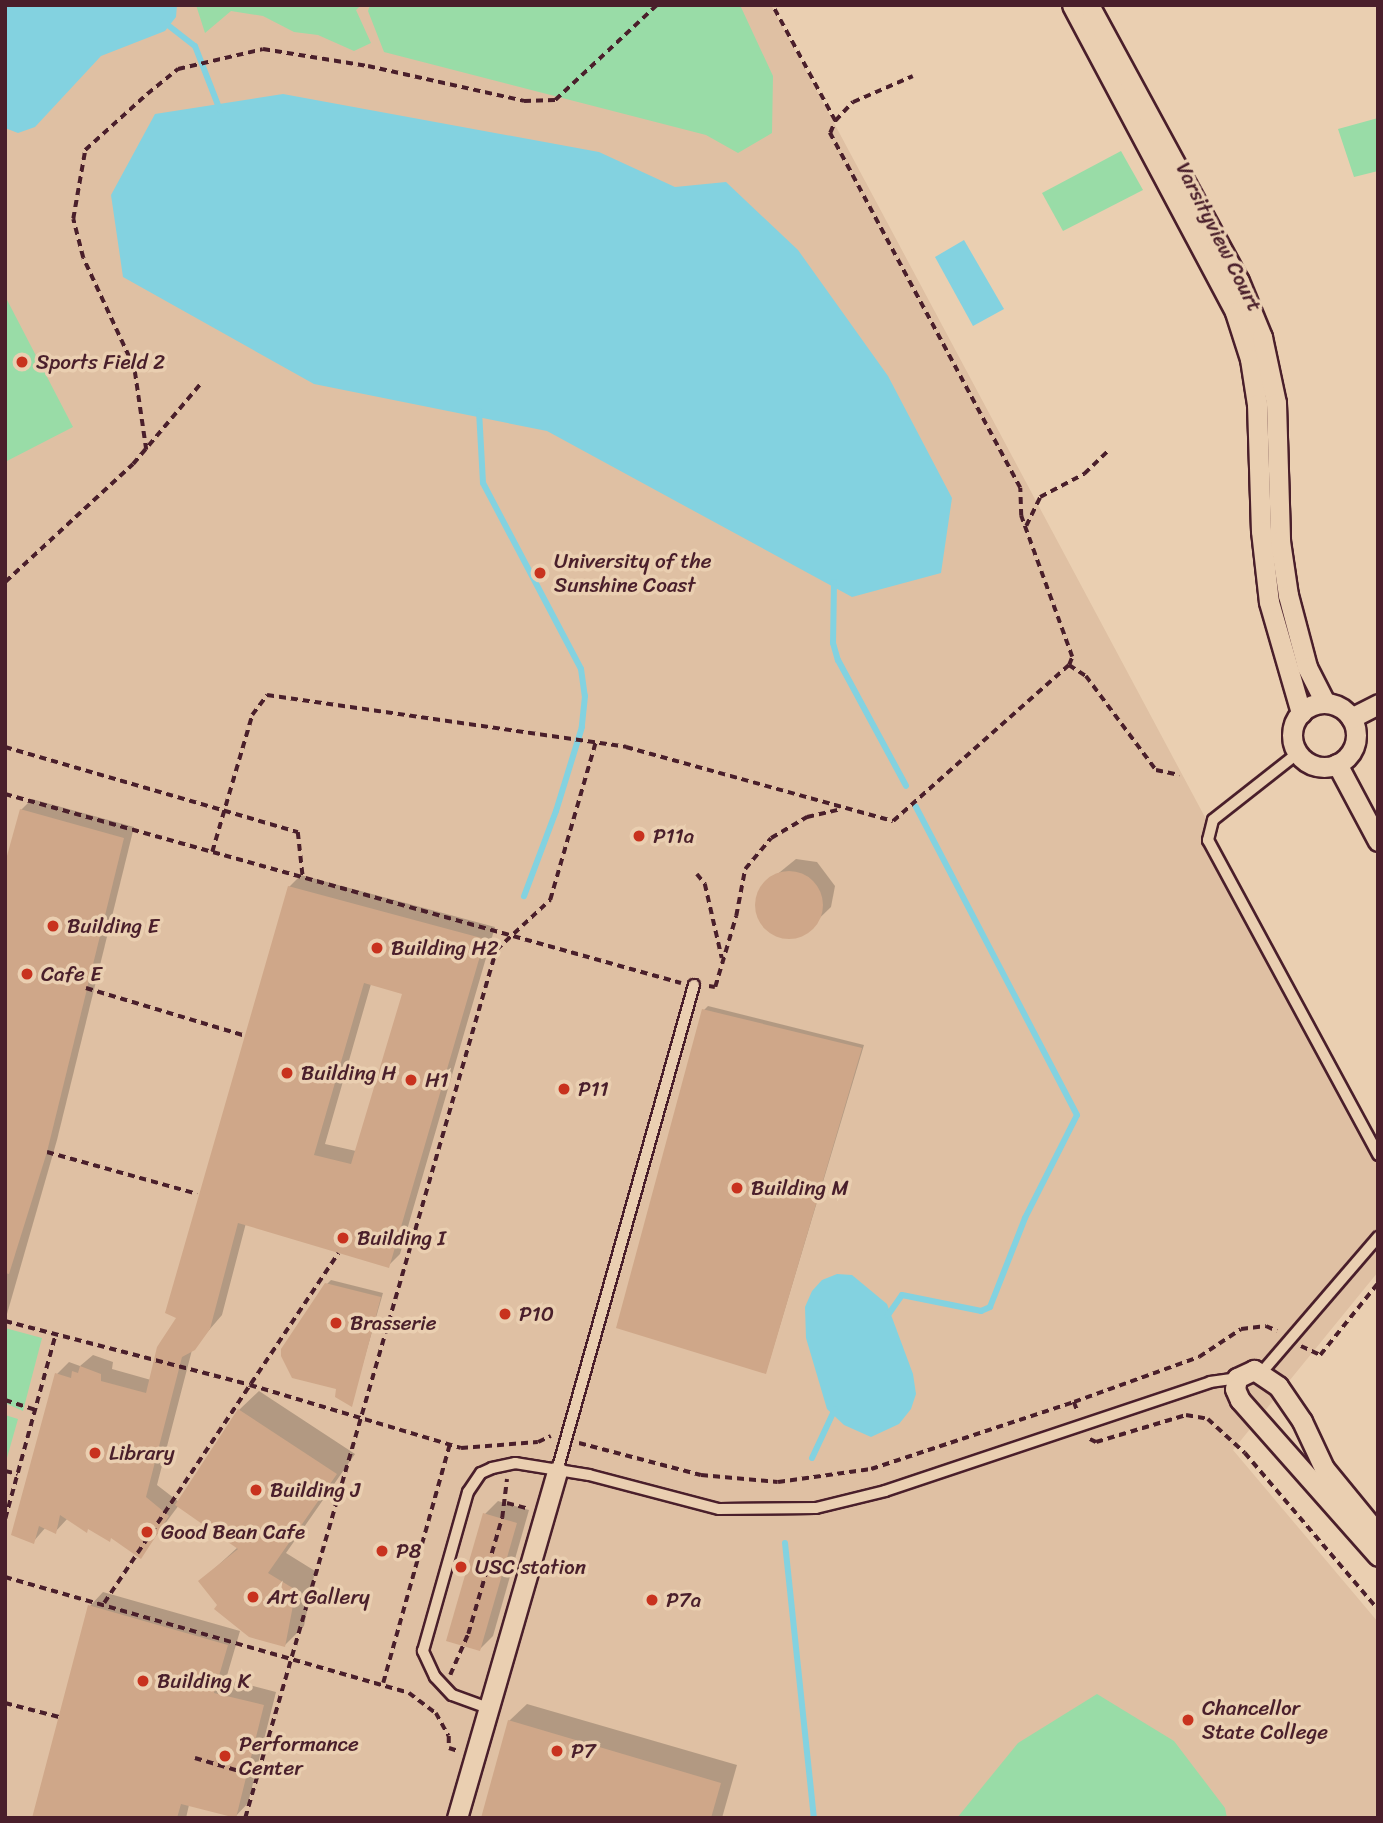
<!DOCTYPE html>
<style>
body{margin:0}
#map{position:relative;width:1383px;height:1823px;overflow:hidden;background:#eacfb1;font-family:Sriracha,sans-serif}
div>[style]{position:absolute}
.built>*{inset:0;background:#dfc0a3}
.green>*{inset:0;background:#99dca7}
.water>*{inset:0;background:#83d2e0}
.shadow>*{inset:0;background:#0003}
.stream>*{height:6px;margin:-3px;padding:0 3px;transform-origin:3px;border-radius:3px;background:#83d2e0}
.building>*{inset:0;background:#cfa789}
.round{border-radius:50%}
.path>*{height:3.5px;margin-top:-1.75px;transform-origin:0;background:repeating-linear-gradient(90deg,#4a1f2b 0 7px,transparent 0 12px)}
.roads{filter:drop-shadow(2px 0 #4a1f2b) drop-shadow(-2px 0 #4a1f2b) drop-shadow(0 2px #4a1f2b) drop-shadow(0 -2px #4a1f2b)}
.lane>*{height:10px;margin:-5px;padding:0 5px;transform-origin:5px;border-radius:5px;background:#eacfb1}
.street>*{height:19px;margin:-9.5px;padding:0 9.5px;transform-origin:9.5px;border-radius:9.5px;background:#eacfb1}
.street>.ring{margin:-9.5px;padding:0;box-sizing:content-box;background:none;border:19px solid #eacfb1;border-radius:50%}
.dots>*{width:19px;height:19px;translate:-50% -50%;box-sizing:border-box;border:4px solid #eacfb1;border-radius:50%}
span{translate:-50% -50%;white-space:nowrap;text-align:center;line-height:1.15;-webkit-text-stroke:7px #eacfb1;paint-order:stroke}
.street-label{font-size:21px;color:#4a1f2b}
.poi-label{font-size:21px;color:#4a1f2b}
.left{translate:0 -50%;text-align:left}
.frame{position:absolute;inset:0;border:7px solid #4a1f2b;pointer-events:none}
</style>
<div id="map">
<div class="built">
<i style="clip-path:polygon(5px 5px,771px 5px,1378px 1141px,1378px 1272px,1233px 1450px,1378px 1622px,1378px 1818px,5px 1818px)"></i>
</div>
<div class="green">
<i style="clip-path:polygon(196px 5px,361px 5px,356px 10px,371px 43px,354px 51px,318px 35px,294px 32px,263px 16px,231px 11px,205px 33px)"></i>
<i style="clip-path:polygon(370px 5px,740px 5px,773px 76px,772px 133px,738px 153px,706px 135px,384px 52px,368px 11px)"></i>
<i style="clip-path:polygon(1378px 118px,1378px 171px,1354px 177px,1338px 129px)"></i>
<i style="clip-path:polygon(1121px 151px,1143px 190px,1063px 231px,1042px 193px)"></i>
<i style="clip-path:polygon(5px 296px,73px 427px,5px 462px)"></i>
<i style="clip-path:polygon(5px 1328px,42px 1338px,23px 1411px,5px 1403px)"></i>
<i style="clip-path:polygon(5px 1415px,18px 1419px,5px 1465px)"></i>
<i style="clip-path:polygon(1097px 1694px,1174px 1741px,1225px 1808px,1227px 1818px,957px 1818px,1018px 1743px)"></i>
</div>
<div class="water">
<i style="clip-path:polygon(5px 5px,177px 5px,176px 17px,165px 31px,101px 56px,35px 127px,18px 133px,5px 128px)"></i>
<i style="clip-path:polygon(283px 94px,599px 152px,675px 187px,726px 182px,798px 250px,888px 376px,952px 498px,941px 573px,852px 597px,547px 431px,314px 384px,123px 277px,111px 195px,155px 114px)"></i>
<i style="clip-path:polygon(964px 240px,1004px 309px,973px 326px,935px 257px)"></i>
<i style="clip-path:polygon(837px 1274px,852px 1275px,887px 1304px,913px 1374px,916px 1394px,911px 1409px,899px 1424px,871px 1437px,844px 1425px,827px 1409px,806px 1338px,805px 1307px,812px 1291px,822px 1280px)"></i>
</div>
<div class="shadow">
<i style="clip-path:polygon(32px 799px,134px 827px,57px 1140px,5px 1321px,5px 871px,21px 810px)"></i>
<i style="clip-path:polygon(796px 859px,817px 862px,835px 886px,831px 907px,802px 935px,793px 937px,765px 926px,757px 906px,764px 885px)"></i>
<i style="clip-path:polygon(evenodd,301px 875px,495px 927px,400px 1254px,388px 1266px,246px 1223px,222px 1315px,192px 1350px,157px 1485px,179px 1502px,239px 1410px,259px 1391px,355px 1454px,286px 1553px,315px 1571px,304px 1626px,285px 1645px,219px 1605px,201px 1581px,238px 1547px,179px 1505px,140px 1557px,112px 1537px,68px 1518px,56px 1531px,46px 1527px,33px 1542px,57px 1374px,69px 1362px,80px 1366px,93px 1355px,113px 1362px,112px 1369px,151px 1380px,179px 1317px,289px 887px,301px 875px,371px 984px,404px 992px,356px 1151px,325px 1144px,371px 984px)"></i>
<i style="clip-path:polygon(708px 1006px,864px 1045px,766px 1372px,704px 1010px)"></i>
<i style="clip-path:polygon(331px 1280px,383px 1293px,351px 1405px,338px 1387px,327px 1284px)"></i>
<i style="clip-path:polygon(498px 1501px,529px 1510px,493px 1636px,480px 1649px,485px 1514px)"></i>
<i style="clip-path:polygon(103px 1592px,240px 1631px,226px 1679px,276px 1692px,248px 1803px,235px 1817px,189px 1805px,186px 1818px,34px 1818px,90px 1606px)"></i>
<i style="clip-path:polygon(527px 1704px,737px 1765px,722px 1818px,483px 1818px,509px 1721px)"></i>
</div>
<div class="stream">
<i style="left:164px;top:22px;width:39px;rotate:38deg"></i>
<i style="left:195px;top:46px;width:69px;rotate:68.7deg"></i>
<i style="left:479px;top:411px;width:72px;rotate:86.8deg"></i>
<i style="left:483px;top:483px;width:210px;rotate:62.2deg"></i>
<i style="left:581px;top:669px;width:27px;rotate:82deg"></i>
<i style="left:585px;top:696px;width:31px;rotate:96deg"></i>
<i style="left:582px;top:727px;width:88px;rotate:107.2deg"></i>
<i style="left:556px;top:811px;width:91px;rotate:110.6deg"></i>
<i style="left:834px;top:582px;width:61px;rotate:90.9deg"></i>
<i style="left:833px;top:643px;width:18px;rotate:74deg"></i>
<i style="left:838px;top:660px;width:143px;rotate:61.6deg"></i>
<i style="left:888px;top:1315px;width:24px;rotate:-55deg"></i>
<i style="left:902px;top:1295px;width:81px;rotate:11.4deg"></i>
<i style="left:981px;top:1311px;width:10px;rotate:-24deg"></i>
<i style="left:990px;top:1307px;width:96px;rotate:-68.5deg"></i>
<i style="left:1025px;top:1218px;width:115px;rotate:-63.2deg"></i>
<i style="left:1077px;top:1115px;width:348px;rotate:-117.6deg"></i>
<i style="left:812px;top:1458px;width:54px;rotate:-64.9deg"></i>
<i style="left:785px;top:1543px;width:277px;rotate:84deg"></i>
</div>
<div class="building">
<i style="clip-path:polygon(20px 809px,124px 838px,47px 1152px,9px 1274px,5px 1273px,5px 863px)"></i>
<i class="round" style="left:755px;top:871px;width:68px;height:68px"></i>
<i style="clip-path:polygon(evenodd,288px 886px,485px 939px,389px 1268px,238px 1223px,210px 1329px,195px 1350px,182px 1357px,146px 1497px,169px 1516px,141px 1559px,111px 1538px,110px 1542px,88px 1529px,87px 1533px,60px 1515px,56px 1534px,39px 1526px,34px 1544px,11px 1535px,55px 1373px,71px 1378px,72px 1371px,78px 1373px,80px 1366px,101px 1374px,101px 1381px,146px 1393px,157px 1347px,176px 1318px,165px 1313px,288px 886px,364px 983px,402px 994px,351px 1164px,314px 1155px,364px 983px)"></i>
<i style="clip-path:polygon(702px 1009px,862px 1048px,766px 1374px,616px 1328px)"></i>
<i style="clip-path:polygon(325px 1283px,381px 1297px,352px 1407px,335px 1397px,336px 1389px,292px 1378px,281px 1356px,281px 1349px)"></i>
<i style="clip-path:polygon(238px 1409px,337px 1474px,268px 1573px,296px 1590px,285px 1647px,249px 1637px,214px 1609px,217px 1605px,198px 1581px,238px 1549px,175px 1505px)"></i>
<i style="clip-path:polygon(483px 1513px,517px 1523px,480px 1651px,446px 1641px)"></i>
<i style="clip-path:polygon(88px 1605px,228px 1645px,214px 1693px,264px 1705px,236px 1818px,181px 1804px,177px 1818px,32px 1818px)"></i>
<i style="clip-path:polygon(508px 1720px,721px 1783px,711px 1818px,481px 1818px)"></i>
</div>
<div class="path">
<i style="left:835px;top:121px;width:26px;rotate:-47deg"></i>
<i style="left:853px;top:102px;width:65px;rotate:-23.4deg"></i>
<i style="left:146px;top:450px;width:83px;rotate:-98.3deg"></i>
<i style="left:134px;top:368px;width:121px;rotate:-114.9deg"></i>
<i style="left:83px;top:258px;width:40px;rotate:-104.4deg"></i>
<i style="left:73px;top:219px;width:70px;rotate:-80.1deg"></i>
<i style="left:85px;top:150px;width:84px;rotate:-42.1deg"></i>
<i style="left:147px;top:94px;width:40px;rotate:-39deg"></i>
<i style="left:178px;top:69px;width:87px;rotate:-13.2deg"></i>
<i style="left:263px;top:49px;width:106px;rotate:9.2deg"></i>
<i style="left:368px;top:66px;width:160px;rotate:12.6deg"></i>
<i style="left:524px;top:101px;width:31px;rotate:-2deg"></i>
<i style="left:555px;top:100px;width:139px;rotate:-43deg"></i>
<i style="left:1026px;top:526px;width:32px;rotate:-64deg"></i>
<i style="left:1040px;top:497px;width:50px;rotate:-27.6deg"></i>
<i style="left:1084px;top:474px;width:35px;rotate:-44deg"></i>
<i style="left:5px;top:582px;width:174px;rotate:-42.7deg"></i>
<i style="left:133px;top:464px;width:107px;rotate:-49.9deg"></i>
<i style="left:1069px;top:665px;width:20px;rotate:33deg"></i>
<i style="left:1086px;top:676px;width:117px;rotate:53.3deg"></i>
<i style="left:1156px;top:770px;width:24px;rotate:12deg"></i>
<i style="left:5px;top:747px;width:305px;rotate:16.2deg"></i>
<i style="left:298px;top:832px;width:46px;rotate:83.8deg"></i>
<i style="left:5px;top:794px;width:702px;rotate:15.62deg"></i>
<i style="left:212px;top:852px;width:143px;rotate:-73.7deg"></i>
<i style="left:252px;top:715px;width:25px;rotate:-53deg"></i>
<i style="left:267px;top:695px;width:363px;rotate:8.2deg"></i>
<i style="left:626px;top:747px;width:277px;rotate:15.5deg"></i>
<i style="left:893px;top:821px;width:235px;rotate:-41.6deg"></i>
<i style="left:1069px;top:665px;width:9px;rotate:-69deg"></i>
<i style="left:1072px;top:657px;width:150px;rotate:-109.9deg"></i>
<i style="left:1021px;top:516px;width:28px;rotate:-92deg"></i>
<i style="left:1020px;top:488px;width:403px;rotate:-118.2deg"></i>
<i style="left:830px;top:133px;width:13px;rotate:-67deg"></i>
<i style="left:835px;top:121px;width:132px;rotate:-118.5deg"></i>
<i style="left:697px;top:874px;width:13px;rotate:51deg"></i>
<i style="left:705px;top:884px;width:76px;rotate:77.1deg"></i>
<i style="left:709px;top:986px;width:6px;rotate:9deg"></i>
<i style="left:715px;top:987px;width:74px;rotate:-73.5deg"></i>
<i style="left:736px;top:916px;width:48px;rotate:-79.2deg"></i>
<i style="left:745px;top:869px;width:40px;rotate:-50deg"></i>
<i style="left:771px;top:838px;width:42px;rotate:-30.3deg"></i>
<i style="left:807px;top:817px;width:35px;rotate:-13deg"></i>
<i style="left:86px;top:988px;width:167px;rotate:16.7deg"></i>
<i style="left:47px;top:1152px;width:156px;rotate:15.6deg"></i>
<i style="left:5px;top:1321px;width:253px;rotate:14.6deg"></i>
<i style="left:250px;top:1385px;width:220px;rotate:16.6deg"></i>
<i style="left:461px;top:1448px;width:77px;rotate:-4.5deg"></i>
<i style="left:538px;top:1442px;width:14px;rotate:-25deg"></i>
<i style="left:1301px;top:1346px;width:21px;rotate:25deg"></i>
<i style="left:1320px;top:1355px;width:92px;rotate:-51.1deg"></i>
<i style="left:5px;top:1400px;width:32px;rotate:18deg"></i>
<i style="left:1074px;top:1402px;width:133px;rotate:-19.8deg"></i>
<i style="left:1199px;top:1357px;width:50px;rotate:-33.7deg"></i>
<i style="left:1241px;top:1329px;width:25px;rotate:-7deg"></i>
<i style="left:1266px;top:1326px;width:12px;rotate:24deg"></i>
<i style="left:1090px;top:1439px;width:7px;rotate:27deg"></i>
<i style="left:1096px;top:1442px;width:94px;rotate:-16.7deg"></i>
<i style="left:1186px;top:1415px;width:22px;rotate:10deg"></i>
<i style="left:1208px;top:1419px;width:50px;rotate:42.6deg"></i>
<i style="left:1245px;top:1453px;width:205px;rotate:49.6deg"></i>
<i style="left:579px;top:1443px;width:126px;rotate:14.7deg"></i>
<i style="left:701px;top:1475px;width:77px;rotate:5.2deg"></i>
<i style="left:778px;top:1482px;width:94px;rotate:-8deg"></i>
<i style="left:871px;top:1469px;width:214px;rotate:-18.3deg"></i>
<i style="left:1074px;top:1402px;width:9px;rotate:69deg"></i>
<i style="left:5px;top:1471px;width:13px;rotate:13deg"></i>
<i style="left:507px;top:1503px;width:20px;rotate:15deg"></i>
<i style="left:5px;top:1519px;width:190px;rotate:-74.7deg"></i>
<i style="left:5px;top:1577px;width:420px;rotate:16deg"></i>
<i style="left:409px;top:1693px;width:34px;rotate:37deg"></i>
<i style="left:436px;top:1713px;width:26px;rotate:61deg"></i>
<i style="left:449px;top:1736px;width:12px;rotate:90deg"></i>
<i style="left:449px;top:1748px;width:9px;rotate:18deg"></i>
<i style="left:104px;top:1603px;width:421px;rotate:-56.2deg"></i>
<i style="left:450px;top:1675px;width:45px;rotate:-66.3deg"></i>
<i style="left:468px;top:1634px;width:121px;rotate:-73.7deg"></i>
<i style="left:502px;top:1518px;width:39px;rotate:-83deg"></i>
<i style="left:383px;top:1683px;width:246px;rotate:-74.4deg"></i>
<i style="left:5px;top:1703px;width:56px;rotate:14.5deg"></i>
<i style="left:195px;top:1758px;width:64px;rotate:16.4deg"></i>
<i style="left:245px;top:1818px;width:904px;rotate:-73.87deg"></i>
<i style="left:496px;top:950px;width:74px;rotate:-42.8deg"></i>
<i style="left:550px;top:900px;width:166px;rotate:-73.9deg"></i>
</div>
<div class="roads">
<div class="lane">
<i style="left:1298px;top:753px;width:108px;rotate:141.8deg"></i>
<i style="left:1213px;top:820px;width:21px;rotate:104deg"></i>
<i style="left:1208px;top:840px;width:358px;rotate:61.6deg"></i>
<i style="left:1262px;top:1372px;width:178px;rotate:-49.3deg"></i>
<i style="left:557px;top:1471px;width:505px;rotate:-74.26deg"></i>
<i style="left:488px;top:1708px;width:38px;rotate:-160deg"></i>
<i style="left:452px;top:1695px;width:25px;rotate:-133deg"></i>
<i style="left:435px;top:1677px;width:29px;rotate:-115deg"></i>
<i style="left:423px;top:1651px;width:165px;rotate:-74.2deg"></i>
<i style="left:468px;top:1492px;width:23px;rotate:-56deg"></i>
<i style="left:481px;top:1473px;width:12px;rotate:-24deg"></i>
<i style="left:492px;top:1468px;width:24px;rotate:-12deg"></i>
<i style="left:515px;top:1463px;width:75px;rotate:9.2deg"></i>
<i style="left:589px;top:1475px;width:134px;rotate:14.7deg"></i>
<i style="left:719px;top:1509px;width:97px;rotate:-0.6deg"></i>
<i style="left:816px;top:1508px;width:71px;rotate:-13.8deg"></i>
<i style="left:885px;top:1491px;width:343px;rotate:-18.5deg"></i>
<i style="left:1210px;top:1382px;width:27px;rotate:-8deg"></i>
</div>
<div class="street">
<i style="left:1072px;top:5px;width:348px;rotate:62deg"></i>
<i style="left:1235px;top:312px;width:49px;rotate:72.3deg"></i>
<i style="left:1250px;top:359px;width:46px;rotate:81.2deg"></i>
<i style="left:1257px;top:404px;width:127px;rotate:88.2deg"></i>
<i style="left:1261px;top:531px;width:71px;rotate:83.6deg"></i>
<i style="left:1269px;top:602px;width:116px;rotate:73.9deg"></i>
<i style="left:1089px;top:5px;width:314px;rotate:61.5deg"></i>
<i style="left:1239px;top:281px;width:61px;rotate:67.7deg"></i>
<i style="left:1262px;top:337px;width:67px;rotate:78deg"></i>
<i style="left:1276px;top:403px;width:138px;rotate:88.3deg"></i>
<i style="left:1280px;top:541px;width:55px;rotate:81.6deg"></i>
<i style="left:1288px;top:595px;width:74px;rotate:75.2deg"></i>
<i style="left:1307px;top:667px;width:39px;rotate:63deg"></i>
<i class="ring" style="left:1292px;top:703px;width:45px;height:45px"></i>
<i style="left:1351px;top:718px;width:30px;rotate:-27deg"></i>
<i style="left:1337px;top:764px;width:87px;rotate:62deg"></i>
<i style="left:1378px;top:1534px;width:85px;rotate:-129.3deg"></i>
<i style="left:1324px;top:1468px;width:52px;rotate:-115.1deg"></i>
<i style="left:1302px;top:1421px;width:42px;rotate:-124.4deg"></i>
<i style="left:1278px;top:1386px;width:29px;rotate:-146deg"></i>
<i style="left:1254px;top:1370px;width:19px;rotate:155deg"></i>
<i style="left:1237px;top:1378px;width:11px;rotate:100deg"></i>
<i style="left:1235px;top:1389px;width:12px;rotate:66deg"></i>
<i style="left:1240px;top:1400px;width:208px;rotate:48.5deg"></i>
<i style="left:457px;top:1818px;width:361px;rotate:-73.9deg"></i>
</div>
</div>
<div class="dots">
<i style="left:22px;top:362px;background:#c8321e"></i>
<i style="left:540px;top:573px;background:#c8321e"></i>
<i style="left:639px;top:836px;background:#c8321e"></i>
<i style="left:53px;top:926px;background:#c8321e"></i>
<i style="left:377px;top:948px;background:#c8321e"></i>
<i style="left:27px;top:974px;background:#c8321e"></i>
<i style="left:287px;top:1073px;background:#c8321e"></i>
<i style="left:411px;top:1080px;background:#c8321e"></i>
<i style="left:564px;top:1089px;background:#c8321e"></i>
<i style="left:737px;top:1188px;background:#c8321e"></i>
<i style="left:343px;top:1238px;background:#c8321e"></i>
<i style="left:505px;top:1314px;background:#c8321e"></i>
<i style="left:336px;top:1323px;background:#c8321e"></i>
<i style="left:95px;top:1453px;background:#c8321e"></i>
<i style="left:256px;top:1490px;background:#c8321e"></i>
<i style="left:147px;top:1532px;background:#c8321e"></i>
<i style="left:382px;top:1551px;background:#c8321e"></i>
<i style="left:461px;top:1567px;background:#c8321e"></i>
<i style="left:253px;top:1597px;background:#c8321e"></i>
<i style="left:652px;top:1600px;background:#c8321e"></i>
<i style="left:143px;top:1681px;background:#c8321e"></i>
<i style="left:1188px;top:1720px;background:#c8321e"></i>
<i style="left:557px;top:1751px;background:#c8321e"></i>
<i style="left:225px;top:1756px;background:#c8321e"></i>
</div>
<div class="street-label">
<span style="left:1219px;top:237px;rotate:63deg">Varsityview Court</span>
</div>
<div class="poi-label">
<span class="left" style="left:36px;top:362px">Sports Field 2</span>
<span class="left" style="left:554px;top:573px">University of the<br>Sunshine Coast</span>
<span class="left" style="left:653px;top:836px">P11a</span>
<span class="left" style="left:67px;top:926px">Building E</span>
<span class="left" style="left:391px;top:948px">Building H2</span>
<span class="left" style="left:41px;top:974px">Cafe E</span>
<span class="left" style="left:301px;top:1073px">Building H</span>
<span class="left" style="left:425px;top:1080px">H1</span>
<span class="left" style="left:578px;top:1089px">P11</span>
<span class="left" style="left:751px;top:1188px">Building M</span>
<span class="left" style="left:357px;top:1238px">Building I</span>
<span class="left" style="left:519px;top:1314px">P10</span>
<span class="left" style="left:350px;top:1323px">Brasserie</span>
<span class="left" style="left:109px;top:1453px">Library</span>
<span class="left" style="left:270px;top:1490px">Building J</span>
<span class="left" style="left:161px;top:1532px">Good Bean Cafe</span>
<span class="left" style="left:396px;top:1551px">P8</span>
<span class="left" style="left:475px;top:1567px">USC station</span>
<span class="left" style="left:267px;top:1597px">Art Gallery</span>
<span class="left" style="left:666px;top:1600px">P7a</span>
<span class="left" style="left:157px;top:1681px">Building K</span>
<span class="left" style="left:1202px;top:1720px">Chancellor<br>State College</span>
<span class="left" style="left:239px;top:1756px">Performance<br>Center</span>
<span class="left" style="left:571px;top:1751px">P7</span>
</div>
<div class="frame"></div>
</div>
